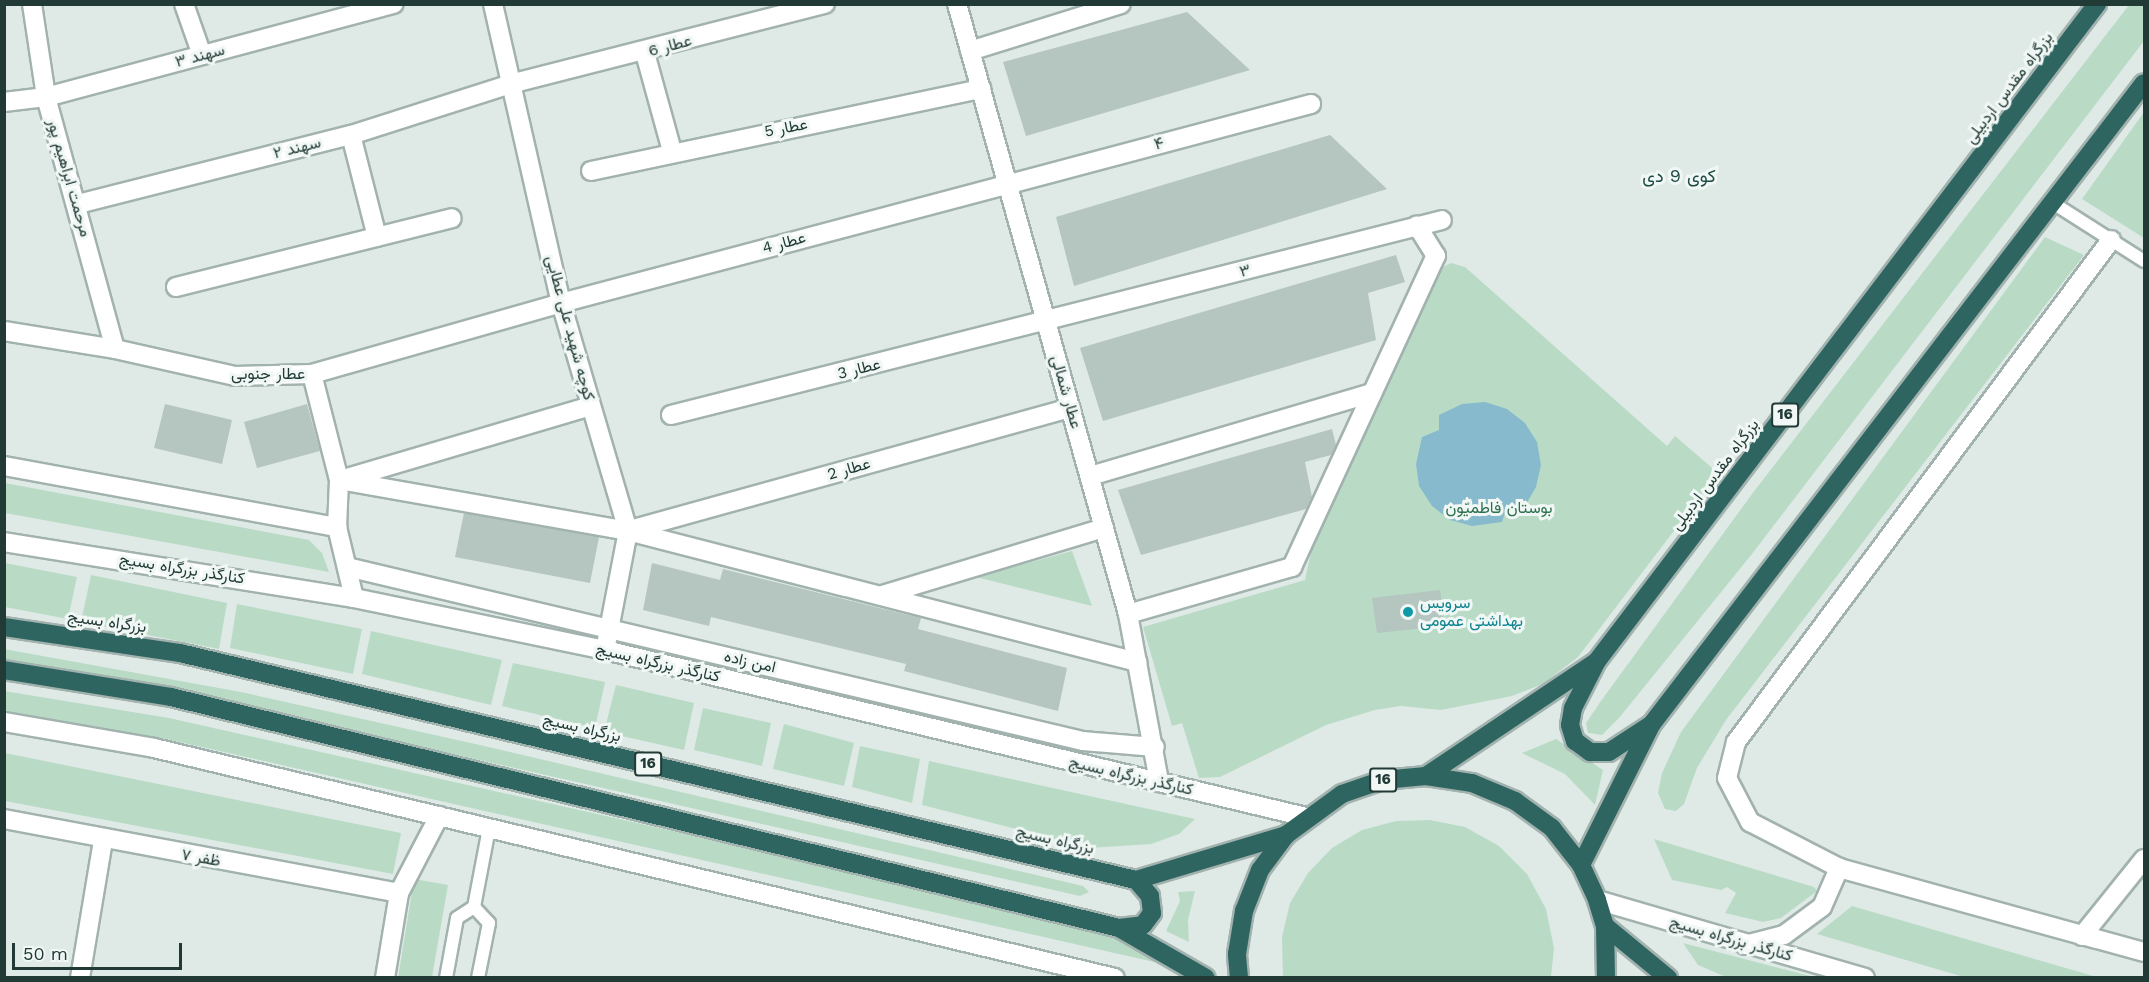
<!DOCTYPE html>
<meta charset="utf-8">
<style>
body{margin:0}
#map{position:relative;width:2149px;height:982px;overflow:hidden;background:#dfeae7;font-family:"Work Sans",Vazirmatn,sans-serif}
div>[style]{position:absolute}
.green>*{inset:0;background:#b9dbc6}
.water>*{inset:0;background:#88bace}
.building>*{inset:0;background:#b5c5c0}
.roads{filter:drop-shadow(2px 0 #a2b2ae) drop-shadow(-2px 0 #a2b2ae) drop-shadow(0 2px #a2b2ae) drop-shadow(0 -2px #a2b2ae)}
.lane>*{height:12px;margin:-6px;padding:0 6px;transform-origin:6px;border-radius:6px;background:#fff}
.street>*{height:18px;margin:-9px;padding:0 9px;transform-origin:9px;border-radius:9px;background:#fff}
.secondary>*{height:18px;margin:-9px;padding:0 9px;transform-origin:9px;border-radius:9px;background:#fff}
.highway>*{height:18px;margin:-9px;padding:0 9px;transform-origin:9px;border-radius:9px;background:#2e6561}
.dots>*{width:16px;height:16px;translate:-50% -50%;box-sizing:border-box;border:3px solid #f0f7f4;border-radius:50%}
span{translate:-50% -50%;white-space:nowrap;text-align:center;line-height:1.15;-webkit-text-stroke:6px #f0f7f4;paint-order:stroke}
.shield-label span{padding:2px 4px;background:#f0f7f4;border:2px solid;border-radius:4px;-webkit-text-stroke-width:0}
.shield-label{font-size:15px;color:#213a36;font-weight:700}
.street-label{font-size:16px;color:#213a36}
.park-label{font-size:16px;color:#2c6f4f}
.culture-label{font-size:16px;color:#0d838f}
.left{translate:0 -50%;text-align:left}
.neighbourhood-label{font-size:18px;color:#1e4b46}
.frame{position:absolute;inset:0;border:6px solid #213a36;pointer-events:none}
.scale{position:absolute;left:12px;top:943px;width:170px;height:27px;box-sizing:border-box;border:3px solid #213a36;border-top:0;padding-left:8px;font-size:18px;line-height:21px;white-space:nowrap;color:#213a36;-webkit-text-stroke:4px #f0f7f4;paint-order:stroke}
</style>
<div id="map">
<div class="green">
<i style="clip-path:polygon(2129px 5px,2144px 5px,2144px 41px,1752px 554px,1619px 718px,1602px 735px,1588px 733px,1586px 723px,1601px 701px,1752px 494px)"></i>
<i style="clip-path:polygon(2144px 112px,2144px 238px,2082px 199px)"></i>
<i style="clip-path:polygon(2045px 237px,2084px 255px,1726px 720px,1697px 768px,1684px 804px,1676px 811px,1665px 809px,1658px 793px,1662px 773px,1681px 732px)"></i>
<i style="clip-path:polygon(1451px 263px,1465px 267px,1667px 446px,1675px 436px,1718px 473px,1578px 657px,1543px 684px,1512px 696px,1441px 710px,1401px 706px,1375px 710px,1326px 725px,1220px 777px,1199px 778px,1182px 723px,1172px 726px,1143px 627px,1305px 580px,1312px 547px,1441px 268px)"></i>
<i style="clip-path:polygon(5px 483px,309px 540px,322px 553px,329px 572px,5px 513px)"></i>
<i style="clip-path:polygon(1072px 551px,1092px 606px,976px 577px)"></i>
<i style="clip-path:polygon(5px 563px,77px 577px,68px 619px,5px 607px)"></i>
<i style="clip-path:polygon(91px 575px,227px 603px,219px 649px,81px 622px)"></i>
<i style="clip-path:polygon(237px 604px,362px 629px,353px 674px,230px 648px)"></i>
<i style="clip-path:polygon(371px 631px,502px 660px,491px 705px,362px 674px)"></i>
<i style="clip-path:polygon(4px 649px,241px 692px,480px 745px,1083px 886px,1089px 892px,1080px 896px,280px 715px,5px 663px)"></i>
<i style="clip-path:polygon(513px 663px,605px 682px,595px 728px,502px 706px)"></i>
<i style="clip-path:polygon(616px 685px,694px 703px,684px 750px,604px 732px)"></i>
<i style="clip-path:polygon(4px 691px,169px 718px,1065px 919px,1113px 931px,1163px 964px,166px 739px,5px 711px)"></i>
<i style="clip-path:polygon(703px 708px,771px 723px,762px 766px,694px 750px)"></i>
<i style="clip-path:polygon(784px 724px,854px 743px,844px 786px,773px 769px)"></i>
<i style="clip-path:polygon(1556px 739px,1603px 770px,1595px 805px,1565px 774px,1522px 753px)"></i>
<i style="clip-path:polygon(860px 746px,920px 759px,912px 803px,852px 787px)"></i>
<i style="clip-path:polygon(5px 753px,401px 833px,393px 874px,5px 801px)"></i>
<i style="clip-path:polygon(929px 761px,1195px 819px,1179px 834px,1151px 844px,1090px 848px,922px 805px)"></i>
<i style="clip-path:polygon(1430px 820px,1465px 827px,1499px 846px,1527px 874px,1546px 909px,1554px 948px,1551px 977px,1283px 977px,1282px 937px,1290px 903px,1308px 873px,1332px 848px,1362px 830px,1396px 821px)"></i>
<i style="clip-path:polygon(1654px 839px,1814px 887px,1817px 891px,1781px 918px,1763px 922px,1725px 913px,1736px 893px,1727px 887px,1721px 890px,1672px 880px)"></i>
<i style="clip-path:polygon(414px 879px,448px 885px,432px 977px,398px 978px)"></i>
<i style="clip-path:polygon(1195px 891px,1188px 920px,1189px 942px,1166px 931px,1180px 901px,1178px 892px)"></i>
<i style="clip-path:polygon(1852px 906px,2097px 977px,1964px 977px,1817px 934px)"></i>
<i style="clip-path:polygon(1683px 943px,1814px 977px,1726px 977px,1698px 965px)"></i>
</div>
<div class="water">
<i style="clip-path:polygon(1485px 402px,1507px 409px,1525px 423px,1537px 442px,1541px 465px,1536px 487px,1525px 506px,1507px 507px,1502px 522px,1472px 526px,1450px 520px,1432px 506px,1419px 486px,1416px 464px,1422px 437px,1439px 430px,1439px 415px,1462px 404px)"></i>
</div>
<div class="building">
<i style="clip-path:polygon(1187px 12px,1250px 70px,1026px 136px,1003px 62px)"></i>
<i style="clip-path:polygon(1330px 135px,1387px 189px,1074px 286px,1056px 217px)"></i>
<i style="clip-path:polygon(1396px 255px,1405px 282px,1368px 293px,1376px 340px,1103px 421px,1080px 348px)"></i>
<i style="clip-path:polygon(165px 404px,232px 420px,222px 464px,154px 448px)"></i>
<i style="clip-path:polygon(307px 404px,320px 451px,257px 468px,244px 422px)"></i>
<i style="clip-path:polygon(1332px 429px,1336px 445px,1331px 455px,1305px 462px,1312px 497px,1306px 509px,1141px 555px,1118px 490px)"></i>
<i style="clip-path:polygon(464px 513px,599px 537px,590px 583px,455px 557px)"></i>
<i style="clip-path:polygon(652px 563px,720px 580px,723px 569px,904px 614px,921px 618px,918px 629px,1067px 668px,1058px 711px,904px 671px,906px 664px,711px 617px,709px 626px,643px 610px)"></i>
<i style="clip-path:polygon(1440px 590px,1445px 626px,1377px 633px,1372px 598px)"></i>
</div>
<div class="roads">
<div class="lane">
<i style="left:2053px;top:203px;width:108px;rotate:32.5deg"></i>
<i style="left:474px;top:907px;width:22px;rotate:47deg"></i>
<i style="left:489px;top:923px;width:56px;rotate:101.3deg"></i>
<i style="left:446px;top:978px;width:61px;rotate:-79.6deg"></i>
<i style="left:457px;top:918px;width:20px;rotate:-33deg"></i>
<i style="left:474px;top:907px;width:80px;rotate:-79.2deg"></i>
</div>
<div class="street">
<i style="left:32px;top:4px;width:94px;rotate:81.4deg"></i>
<i style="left:46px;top:97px;width:261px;rotate:74.7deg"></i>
<i style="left:184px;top:4px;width:54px;rotate:70.6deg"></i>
<i style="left:493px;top:4px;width:307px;rotate:77.2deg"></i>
<i style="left:561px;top:303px;width:238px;rotate:73.6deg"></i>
<i style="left:628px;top:531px;width:121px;rotate:100.9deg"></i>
<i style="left:970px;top:51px;width:158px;rotate:-17.3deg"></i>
<i style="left:645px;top:53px;width:102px;rotate:74.6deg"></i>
<i style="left:4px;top:102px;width:42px;rotate:-6.8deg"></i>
<i style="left:46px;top:97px;width:360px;rotate:-15deg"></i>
<i style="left:351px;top:135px;width:105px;rotate:75.7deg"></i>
<i style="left:591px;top:171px;width:399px;rotate:-11.9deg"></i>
<i style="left:78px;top:204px;width:282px;rotate:-14.2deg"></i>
<i style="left:351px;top:135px;width:171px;rotate:-17.7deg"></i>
<i style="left:514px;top:83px;width:321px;rotate:-14.3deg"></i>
<i style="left:2111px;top:240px;width:627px;rotate:126.76deg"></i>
<i style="left:1736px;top:742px;width:37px;rotate:104deg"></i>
<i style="left:1727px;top:778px;width:50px;rotate:62.4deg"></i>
<i style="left:1750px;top:822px;width:100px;rotate:27.3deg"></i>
<i style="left:1839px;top:868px;width:316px;rotate:15.4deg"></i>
<i style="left:176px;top:287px;width:284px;rotate:-14deg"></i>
<i style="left:4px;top:331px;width:112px;rotate:9.2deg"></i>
<i style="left:115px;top:349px;width:123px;rotate:12.7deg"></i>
<i style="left:235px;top:376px;width:77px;rotate:-1.5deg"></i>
<i style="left:312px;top:374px;width:259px;rotate:-15.9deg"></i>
<i style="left:561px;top:303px;width:776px;rotate:-14.86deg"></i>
<i style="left:312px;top:374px;width:109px;rotate:75.7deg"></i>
<i style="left:339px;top:480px;width:47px;rotate:92.4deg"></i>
<i style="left:337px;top:527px;width:73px;rotate:76.5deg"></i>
<i style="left:671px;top:415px;width:795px;rotate:-14.19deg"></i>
<i style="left:4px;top:466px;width:339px;rotate:10.4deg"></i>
<i style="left:1090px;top:476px;width:294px;rotate:-16.4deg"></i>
<i style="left:344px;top:479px;width:257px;rotate:-16.5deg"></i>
<i style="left:339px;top:480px;width:293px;rotate:10deg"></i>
<i style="left:628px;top:531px;width:526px;rotate:14.43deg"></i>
<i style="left:630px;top:530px;width:457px;rotate:-15.5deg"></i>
<i style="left:347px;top:567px;width:756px;rotate:13.3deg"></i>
<i style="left:1083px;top:741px;width:72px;rotate:4.8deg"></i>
<i style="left:882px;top:595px;width:232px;rotate:-16.8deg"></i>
<i style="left:1128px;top:614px;width:171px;rotate:-16deg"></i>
<i style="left:1292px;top:567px;width:343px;rotate:-65.2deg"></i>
<i style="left:1436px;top:256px;width:36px;rotate:-122deg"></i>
<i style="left:4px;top:819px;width:402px;rotate:10.6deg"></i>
<i style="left:2082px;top:936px;width:99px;rotate:-51.2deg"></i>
<i style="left:1745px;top:945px;width:40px;rotate:-14.4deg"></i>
<i style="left:1784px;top:935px;width:47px;rotate:-36.4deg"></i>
<i style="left:1822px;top:907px;width:43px;rotate:-66.4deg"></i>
<i style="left:80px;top:978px;width:140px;rotate:-80.5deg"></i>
<i style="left:385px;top:978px;width:86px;rotate:-80.6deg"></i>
<i style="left:399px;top:893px;width:87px;rotate:-62.5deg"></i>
</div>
<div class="secondary">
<i style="left:957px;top:4px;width:634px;rotate:74.34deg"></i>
<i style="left:1128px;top:614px;width:171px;rotate:79.5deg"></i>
<i style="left:4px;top:542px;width:354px;rotate:9.1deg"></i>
<i style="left:354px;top:598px;width:256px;rotate:11.7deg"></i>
<i style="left:605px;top:650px;width:721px;rotate:13.4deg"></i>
<i style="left:4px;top:722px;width:152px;rotate:9.8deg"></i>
<i style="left:154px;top:748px;width:988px;rotate:13.46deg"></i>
<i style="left:1597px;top:900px;width:279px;rotate:16.2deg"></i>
</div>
<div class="highway">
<i style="left:4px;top:627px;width:178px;rotate:8.4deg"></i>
<i style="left:180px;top:653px;width:983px;rotate:13.36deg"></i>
<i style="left:1136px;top:880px;width:157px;rotate:-16.7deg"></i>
<i style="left:1596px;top:663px;width:51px;rotate:117.1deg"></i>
<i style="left:1573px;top:708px;width:17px;rotate:100deg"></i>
<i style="left:1570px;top:725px;width:17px;rotate:73deg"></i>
<i style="left:1575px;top:741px;width:19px;rotate:36deg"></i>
<i style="left:1590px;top:752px;width:19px"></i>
<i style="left:1609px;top:752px;width:48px;rotate:-33deg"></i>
<i style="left:4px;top:670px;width:169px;rotate:9.2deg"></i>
<i style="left:171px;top:697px;width:976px;rotate:13.69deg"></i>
<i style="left:1119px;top:928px;width:100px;rotate:29.9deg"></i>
<i style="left:1426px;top:776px;width:206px;rotate:-33.9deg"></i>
<i style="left:1597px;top:661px;width:826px;rotate:-52.73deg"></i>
<i style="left:1581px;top:865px;width:157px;rotate:-63.4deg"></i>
<i style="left:1651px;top:725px;width:809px;rotate:-52.48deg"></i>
<i style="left:1605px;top:926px;width:82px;rotate:39.5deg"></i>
<i style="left:1119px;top:928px;width:24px;rotate:-7deg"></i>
<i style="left:1143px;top:925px;width:15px;rotate:-53deg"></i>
<i style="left:1152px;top:913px;width:17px;rotate:-97deg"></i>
<i style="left:1150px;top:896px;width:21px;rotate:-131deg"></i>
<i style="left:1239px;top:978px;width:24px;rotate:-95deg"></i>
<i style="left:1237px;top:954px;width:44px;rotate:-80.8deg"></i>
<i style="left:1244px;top:911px;width:44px;rotate:-68.7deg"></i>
<i style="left:1260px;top:870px;width:44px;rotate:-53.4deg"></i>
<i style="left:1286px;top:835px;width:69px;rotate:-36.2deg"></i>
<i style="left:1342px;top:794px;width:43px;rotate:-18.9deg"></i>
<i style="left:1383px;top:780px;width:43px;rotate:-5.3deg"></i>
<i style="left:1426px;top:776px;width:47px;rotate:8.7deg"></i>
<i style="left:1472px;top:783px;width:47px;rotate:22.7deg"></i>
<i style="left:1515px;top:801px;width:46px;rotate:36.1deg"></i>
<i style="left:1552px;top:828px;width:47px;rotate:51.9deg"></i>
<i style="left:1581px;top:865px;width:38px;rotate:65deg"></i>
<i style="left:1597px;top:900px;width:27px;rotate:73deg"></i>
<i style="left:1605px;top:926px;width:52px;rotate:88.9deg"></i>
</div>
</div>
<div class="dots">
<i style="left:1408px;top:612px;background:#0f9aa8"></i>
</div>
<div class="shield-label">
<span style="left:1785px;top:415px">16</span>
<span style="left:648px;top:764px">16</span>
<span style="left:1383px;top:780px">16</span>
</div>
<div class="street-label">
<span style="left:670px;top:46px;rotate:-15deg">عطار 6</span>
<span style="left:200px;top:56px;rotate:-15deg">سهند ۳</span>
<span style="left:2009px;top:88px;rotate:-53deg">بزرگراه مقدس اردبیلی</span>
<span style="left:786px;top:128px;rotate:-11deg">عطار 5</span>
<span style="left:1159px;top:144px;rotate:-15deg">۴</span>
<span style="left:297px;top:148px;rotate:-14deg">سهند ۲</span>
<span style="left:69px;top:178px;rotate:74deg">مرحمت ابراهیم پور</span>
<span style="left:784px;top:243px;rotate:-15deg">عطار 4</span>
<span style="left:1245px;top:271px;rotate:-15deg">۳</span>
<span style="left:570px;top:328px;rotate:75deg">کوچه شهید علی عطایی</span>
<span style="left:859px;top:369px;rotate:-14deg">عطار 3</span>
<span style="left:268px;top:374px">عطار جنوبی</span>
<span style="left:1066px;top:392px;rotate:74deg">عطار شمالی</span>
<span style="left:849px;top:469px;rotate:-16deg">عطار 2</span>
<span style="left:1715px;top:475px;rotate:-53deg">بزرگراه مقدس اردبیلی</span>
<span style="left:182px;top:569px;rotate:9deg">کنارگذر بزرگراه بسیج</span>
<span style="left:107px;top:622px;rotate:8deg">بزرگراه بسیج</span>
<span style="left:750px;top:662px;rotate:13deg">امن زاده</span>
<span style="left:658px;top:663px;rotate:13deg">کنارگذر بزرگراه بسیج</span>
<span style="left:582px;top:728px;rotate:13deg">بزرگراه بسیج</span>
<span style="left:1131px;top:776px;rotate:13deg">کنارگذر بزرگراه بسیج</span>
<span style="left:1055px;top:840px;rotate:13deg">بزرگراه بسیج</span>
<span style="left:201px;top:858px;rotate:10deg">ظفر ۷</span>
<span style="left:1731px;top:939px;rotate:16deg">کنارگذر بزرگراه بسیج</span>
</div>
<div class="park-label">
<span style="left:1499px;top:508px">بوستان فاطمیّون</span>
</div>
<div class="culture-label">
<span class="left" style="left:1420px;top:612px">سرویس<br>بهداشتی عمومی</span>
</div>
<div class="neighbourhood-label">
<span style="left:1679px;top:176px">کوی 9 دی</span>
</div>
<div class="frame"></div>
<div class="scale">50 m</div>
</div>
